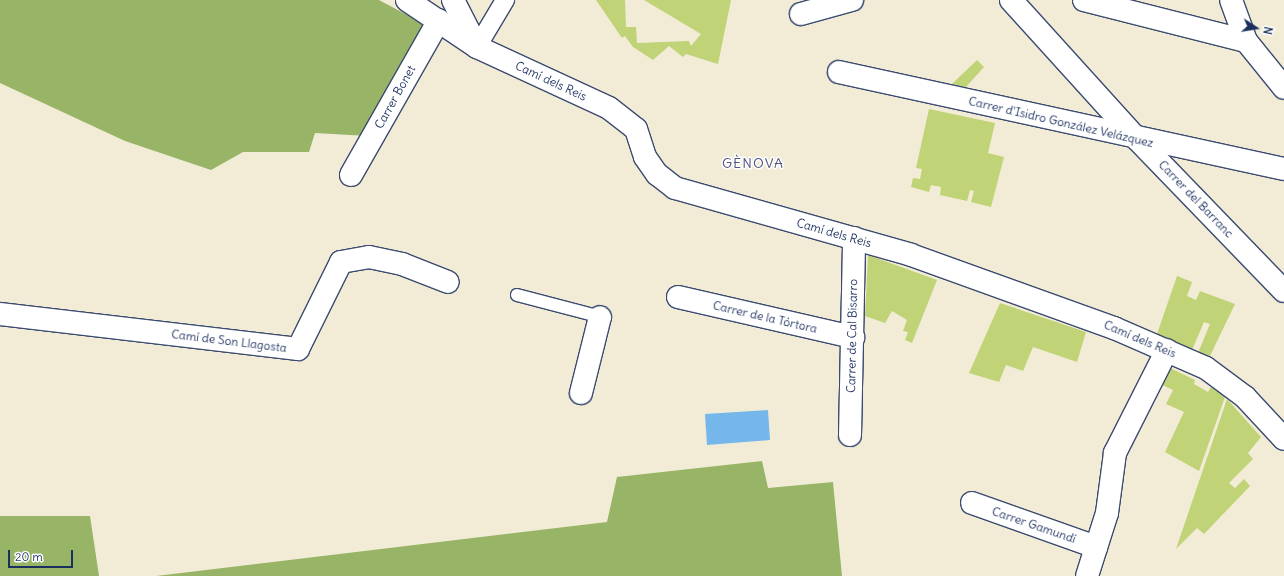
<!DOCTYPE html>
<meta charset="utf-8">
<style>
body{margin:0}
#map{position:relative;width:1284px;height:576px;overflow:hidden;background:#f2ecd6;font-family:Delius,sans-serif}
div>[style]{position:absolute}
.green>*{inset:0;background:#c0d376}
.forest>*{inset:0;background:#98b567}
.water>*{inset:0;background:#75b7ea}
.roads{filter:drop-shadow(1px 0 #3b4b70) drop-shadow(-1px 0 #3b4b70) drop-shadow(0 1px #3b4b70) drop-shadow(0 -1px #3b4b70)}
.service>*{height:12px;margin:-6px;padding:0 6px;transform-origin:6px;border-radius:6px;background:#fff}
.pedestrian>*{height:18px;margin:-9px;padding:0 9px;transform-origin:9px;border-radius:9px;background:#fff}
.minor>*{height:22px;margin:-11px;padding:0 11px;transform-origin:11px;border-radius:11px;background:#fff}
.tertiary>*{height:22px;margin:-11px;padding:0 11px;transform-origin:11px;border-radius:11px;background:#fff}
span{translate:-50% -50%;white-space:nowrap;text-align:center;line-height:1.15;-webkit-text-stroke:3px #fff;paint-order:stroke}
.street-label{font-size:12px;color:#1b2f5e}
.quarter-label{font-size:14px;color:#515582;letter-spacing:1px}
.north{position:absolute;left:1236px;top:8px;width:40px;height:40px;-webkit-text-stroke:3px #fff;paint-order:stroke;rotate:102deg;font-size:11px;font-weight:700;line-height:16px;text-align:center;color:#1b2f5e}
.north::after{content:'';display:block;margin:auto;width:14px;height:18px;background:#1b2f5e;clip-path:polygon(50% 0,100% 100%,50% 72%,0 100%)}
.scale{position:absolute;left:8px;top:550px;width:65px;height:18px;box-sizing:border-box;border:2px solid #1b2f5e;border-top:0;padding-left:5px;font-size:12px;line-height:14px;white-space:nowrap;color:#1b2f5e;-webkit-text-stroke:3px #fff;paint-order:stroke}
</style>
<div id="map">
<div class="green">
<i style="clip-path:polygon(596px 0,625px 0,626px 27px,636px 27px,637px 43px,689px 41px,691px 46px,701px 34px,644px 0,731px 0,718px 64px,686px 54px,683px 57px,669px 46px,653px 60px,633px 47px,625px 36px,622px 38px)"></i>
<i style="clip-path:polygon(977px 60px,984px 67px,965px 88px,952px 84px)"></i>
<i style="clip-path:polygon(929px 109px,995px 123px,988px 153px,1004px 157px,991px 207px,971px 202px,974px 191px,970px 190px,967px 201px,940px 195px,941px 187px,931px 185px,929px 192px,911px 187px,913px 178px,920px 179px,922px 169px,916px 168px)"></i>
<i style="clip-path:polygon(868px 255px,937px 280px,912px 343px,905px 340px,908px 332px,903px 331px,907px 320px,892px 311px,885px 323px,865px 316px)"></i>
<i style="clip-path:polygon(1177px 276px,1192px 282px,1187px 296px,1196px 300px,1200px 291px,1235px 304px,1209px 358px,1198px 353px,1210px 324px,1204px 322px,1192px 350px,1157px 334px)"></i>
<i style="clip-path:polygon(1000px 303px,1086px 332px,1077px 362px,1033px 347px,1023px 371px,1006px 365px,999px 382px,969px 373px)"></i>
<i style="clip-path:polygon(1166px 366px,1195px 380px,1194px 384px,1208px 392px,1211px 387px,1225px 397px,1199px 471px,1165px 452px,1184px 412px,1166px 404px,1173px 390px,1158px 383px)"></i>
<i style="clip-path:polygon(1227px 399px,1261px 437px,1248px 453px,1253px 459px,1229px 483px,1235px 488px,1244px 479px,1250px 486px,1204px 534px,1197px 528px,1176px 549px)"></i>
</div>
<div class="forest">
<i style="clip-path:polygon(0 0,379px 0,428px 26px,368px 136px,315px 133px,309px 152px,243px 152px,211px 170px,125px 141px,0 83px)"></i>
<i style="clip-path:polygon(762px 461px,768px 488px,833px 482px,842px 576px,156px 576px,607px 522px,617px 477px)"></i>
<i style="clip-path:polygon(0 516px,90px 516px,99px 576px,0 576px)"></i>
</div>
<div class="water">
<i style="clip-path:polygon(768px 410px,770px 440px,707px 445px,705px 414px)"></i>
</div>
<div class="roads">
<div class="service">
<i style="left:517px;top:295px;width:91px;rotate:14.6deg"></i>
</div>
<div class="pedestrian">
<i style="left:477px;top:47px;width:55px;rotate:-59.2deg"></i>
</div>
<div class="minor">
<i style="left:453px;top:0;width:53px;rotate:62.9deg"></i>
<i style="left:1011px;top:0;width:188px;rotate:47.8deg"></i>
<i style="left:1137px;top:139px;width:211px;rotate:46deg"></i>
<i style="left:1084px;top:0;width:167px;rotate:14.2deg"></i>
<i style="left:801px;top:14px;width:53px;rotate:-15.4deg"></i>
<i style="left:839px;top:72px;width:455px;rotate:12.3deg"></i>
<i style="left:351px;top:175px;width:178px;rotate:-60.4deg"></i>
<i style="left:678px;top:297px;width:180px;rotate:12.9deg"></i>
<i style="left:0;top:314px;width:300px;rotate:6.7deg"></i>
<i style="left:298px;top:349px;width:97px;rotate:-63.7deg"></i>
<i style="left:341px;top:262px;width:28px;rotate:-10deg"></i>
<i style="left:369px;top:257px;width:34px;rotate:12deg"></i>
<i style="left:402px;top:264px;width:49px;rotate:21.4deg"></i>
<i style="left:581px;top:393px;width:78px;rotate:-76deg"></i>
<i style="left:850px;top:435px;width:197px;rotate:-88.8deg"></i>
<i style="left:972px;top:503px;width:132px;rotate:19.5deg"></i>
<i style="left:1087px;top:576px;width:66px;rotate:-72.4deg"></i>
<i style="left:1107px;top:513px;width:61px;rotate:-82.4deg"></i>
<i style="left:1115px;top:453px;width:115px;rotate:-63.2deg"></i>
</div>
<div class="tertiary">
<i style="left:407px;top:0;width:84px;rotate:33.9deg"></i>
<i style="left:477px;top:47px;width:145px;rotate:24.8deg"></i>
<i style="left:609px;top:108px;width:34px;rotate:38deg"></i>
<i style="left:636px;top:129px;width:29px;rotate:72deg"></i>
<i style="left:645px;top:157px;width:21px;rotate:55deg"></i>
<i style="left:657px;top:174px;width:23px;rotate:38deg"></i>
<i style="left:675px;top:188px;width:245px;rotate:15.8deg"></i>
<i style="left:911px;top:255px;width:216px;rotate:19.8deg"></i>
<i style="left:1114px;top:328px;width:100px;rotate:23.5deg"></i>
<i style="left:1206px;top:368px;width:49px;rotate:36.6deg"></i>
<i style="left:1245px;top:397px;width:57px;rotate:47.1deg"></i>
<i style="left:1231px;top:0;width:44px;rotate:69.9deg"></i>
<i style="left:1246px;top:41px;width:60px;rotate:51deg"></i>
</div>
</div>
<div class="street-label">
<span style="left:551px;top:81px;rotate:25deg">Camí dels Reis</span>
<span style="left:395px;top:97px;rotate:-61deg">Carrer Bonet</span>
<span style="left:1061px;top:122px;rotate:13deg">Carrer d'Isidro González Velázquez</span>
<span style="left:1196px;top:199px;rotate:46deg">Carrer del Barranc</span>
<span style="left:834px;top:233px;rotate:16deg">Camí dels Reis</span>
<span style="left:765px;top:317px;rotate:13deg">Carrer de la Tórtora</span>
<span style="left:852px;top:336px;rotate:-89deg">Carrer de Cal Bisarro</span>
<span style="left:1140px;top:339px;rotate:23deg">Camí dels Reis</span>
<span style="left:229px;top:341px;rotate:7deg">Camí de Son Llagosta</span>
<span style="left:1034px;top:525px;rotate:19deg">Carrer Gamundí</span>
</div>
<div class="quarter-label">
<span style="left:753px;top:163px">GÈNOVA</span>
</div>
<div class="north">N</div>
<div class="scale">20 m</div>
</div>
